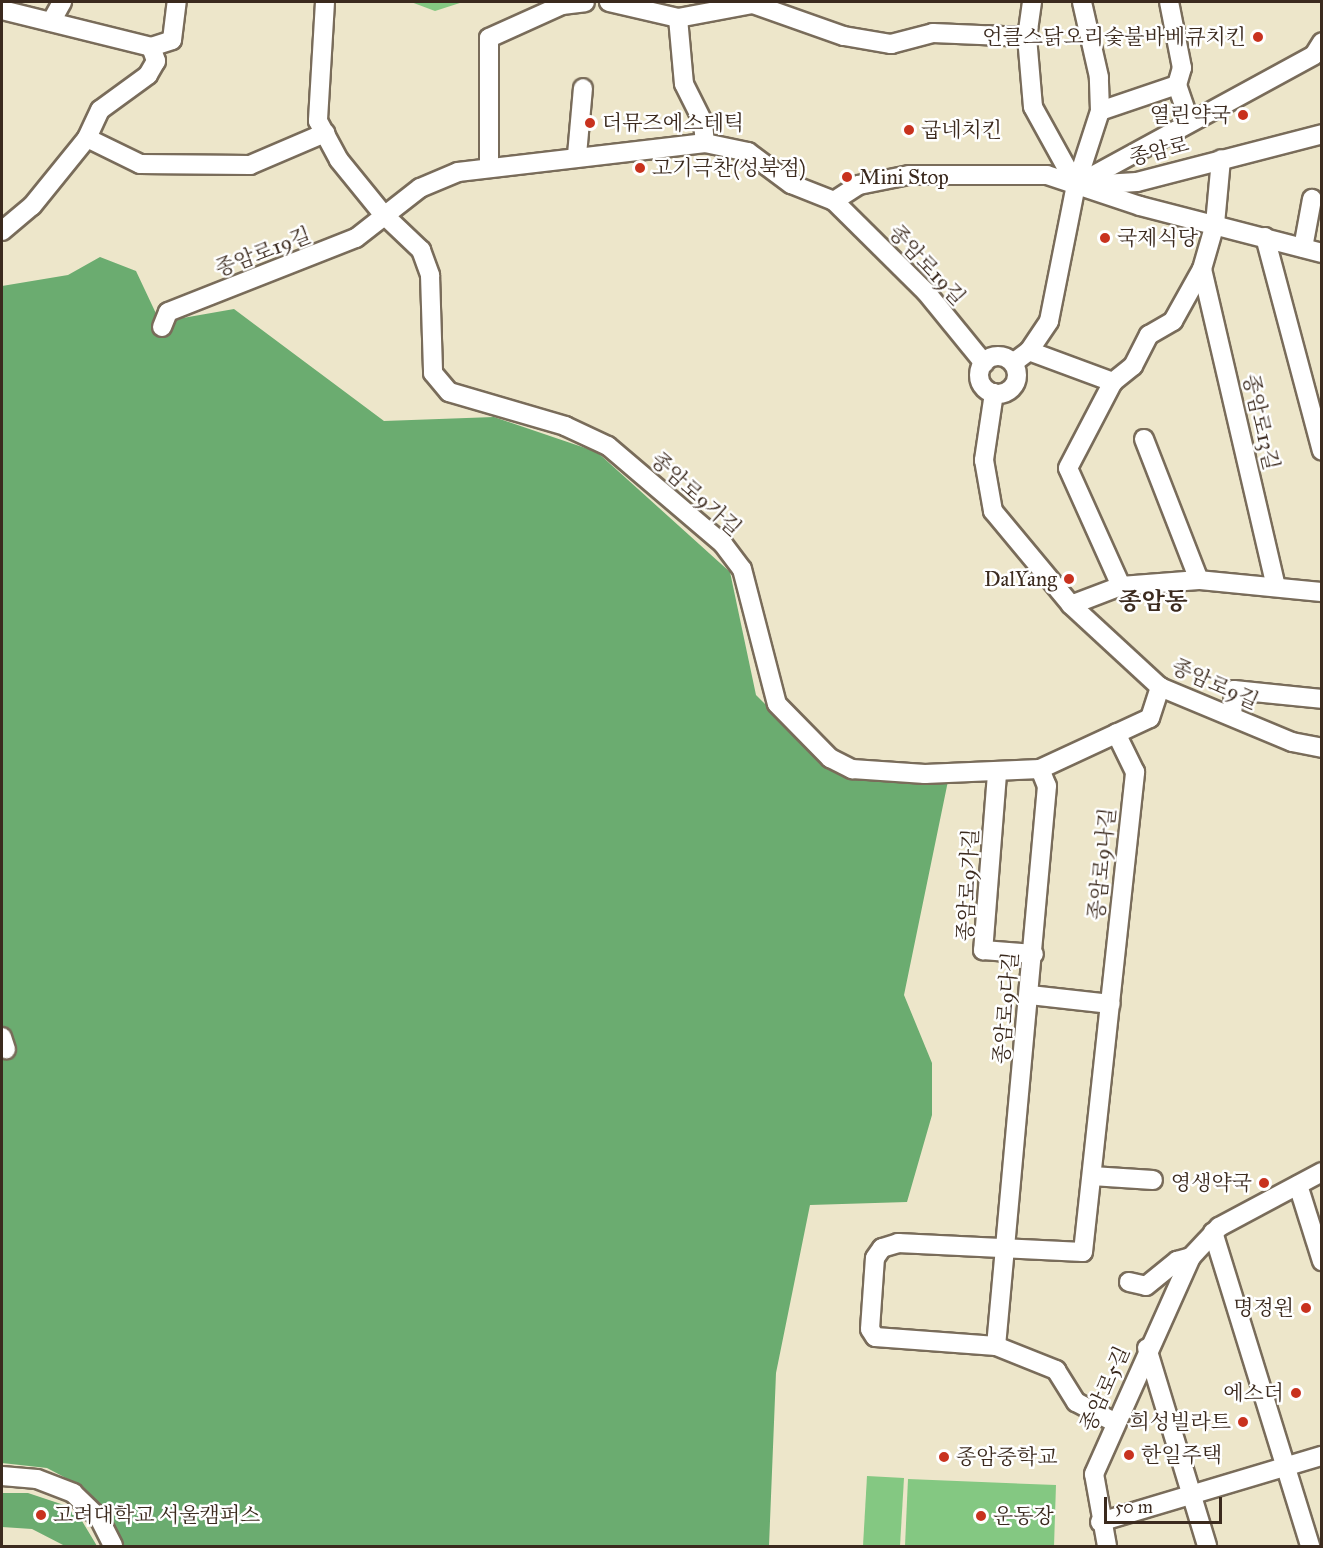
<!DOCTYPE html>
<meta charset="utf-8">
<style>
body{margin:0}
#map{position:relative;width:1323px;height:1548px;overflow:hidden;background:#ede6ca;font-family:"IM FELL Great Primer","Noto Serif KR",serif}
div>[style]{position:absolute}
.green>*{inset:0;background:#84c882}
.forest>*{inset:0;background:#6bac70}
.roads{filter:drop-shadow(2px 0 #796c5a) drop-shadow(-2px 0 #796c5a) drop-shadow(0 2px #796c5a) drop-shadow(0 -2px #796c5a)}
.minor>*{height:18px;margin:-9px;padding:0 9px;transform-origin:9px;border-radius:9px;background:#fff}
.minor>.ring{margin:-9px;padding:0;box-sizing:content-box;background:none;border:18px solid #fff;border-radius:50%}
.dots>*{width:16px;height:16px;translate:-50% -50%;box-sizing:border-box;border:3px solid #fff;border-radius:50%}
span{translate:-50% -50%;white-space:nowrap;text-align:center;line-height:1.15;-webkit-text-stroke:5px #fff;paint-order:stroke}
.poi-label{font-size:21px;color:#3b2a1e}
.right{translate:-100% -50%;text-align:right}
.left{translate:0 -50%;text-align:left}
.street-label{font-size:21px;color:#3b2a1e}
.quarter-label{font-size:24px;color:#3b2a1e;font-weight:700}
.frame{position:absolute;inset:0;border:3px solid #3b2a1e;pointer-events:none}
.scale{position:absolute;left:1104px;top:1497px;width:118px;height:27px;box-sizing:border-box;border:3px solid #3b2a1e;border-top:0;padding-left:8px;font-size:18px;line-height:21px;white-space:nowrap;color:#3b2a1e;-webkit-text-stroke:4px #fff;paint-order:stroke}
</style>
<div id="map">
<div class="green">
<i style="clip-path:polygon(411px 2px,463px 2px,435px 11px)"></i>
<i style="clip-path:polygon(867px 1476px,904px 1478px,900px 1546px,863px 1546px)"></i>
<i style="clip-path:polygon(908px 1479px,1056px 1485px,1054px 1546px,905px 1546px)"></i>
</div>
<div class="forest">
<i style="clip-path:polygon(100px 257px,136px 271px,160px 322px,234px 309px,384px 421px,494px 417px,597px 452px,730px 572px,756px 695px,832px 770px,948px 781px,904px 995px,932px 1063px,932px 1115px,907px 1202px,810px 1205px,776px 1373px,769px 1546px,123px 1546px,110px 1515px,79px 1485px,47px 1468px,2px 1463px,2px 286px,68px 275px)"></i>
<i style="clip-path:polygon(2px 1493px,28px 1493px,64px 1505px,82px 1521px,97px 1546px,65px 1546px,32px 1529px,2px 1527px)"></i>
</div>
<div class="roads">
<div class="minor">
<i style="left:325px;top:2px;width:119px;rotate:93.4deg"></i>
<i style="left:318px;top:121px;width:44px;rotate:61.7deg"></i>
<i style="left:339px;top:160px;width:68px;rotate:50.9deg"></i>
<i style="left:382px;top:213px;width:54px;rotate:43.5deg"></i>
<i style="left:421px;top:250px;width:27px;rotate:70deg"></i>
<i style="left:430px;top:275px;width:98px;rotate:88.2deg"></i>
<i style="left:433px;top:373px;width:25px;rotate:50deg"></i>
<i style="left:449px;top:392px;width:121px;rotate:16.3deg"></i>
<i style="left:565px;top:426px;width:47px;rotate:24.9deg"></i>
<i style="left:608px;top:446px;width:151px;rotate:40.4deg"></i>
<i style="left:723px;top:544px;width:31px;rotate:53deg"></i>
<i style="left:742px;top:569px;width:139px;rotate:75.5deg"></i>
<i style="left:777px;top:704px;width:76px;rotate:45.5deg"></i>
<i style="left:830px;top:758px;width:25px;rotate:27deg"></i>
<i style="left:852px;top:769px;width:73px;rotate:3.9deg"></i>
<i style="left:925px;top:774px;width:115px;rotate:-2.5deg"></i>
<i style="left:1040px;top:769px;width:121px;rotate:-24.9deg"></i>
<i style="left:1150px;top:718px;width:33px;rotate:-72deg"></i>
<i style="left:609px;top:2px;width:71px;rotate:13.1deg"></i>
<i style="left:678px;top:18px;width:76px;rotate:-10.6deg"></i>
<i style="left:753px;top:4px;width:96px;rotate:19.4deg"></i>
<i style="left:844px;top:36px;width:48px;rotate:9.7deg"></i>
<i style="left:891px;top:44px;width:43px;rotate:-14.7deg"></i>
<i style="left:933px;top:33px;width:94px;rotate:2.4deg"></i>
<i style="left:1032px;top:2px;width:35px;rotate:98deg"></i>
<i style="left:1027px;top:37px;width:70px;rotate:85.1deg"></i>
<i style="left:1033px;top:107px;width:89px;rotate:61.1deg"></i>
<i style="left:2px;top:10px;width:154px;rotate:13.9deg"></i>
<i style="left:678px;top:18px;width:66px;rotate:84.8deg"></i>
<i style="left:684px;top:84px;width:42px;rotate:63.4deg"></i>
<i style="left:703px;top:122px;width:21px;rotate:85deg"></i>
<i style="left:51px;top:22px;width:23px;rotate:-61deg"></i>
<i style="left:151px;top:47px;width:15px;rotate:70deg"></i>
<i style="left:156px;top:61px;width:16px;rotate:120deg"></i>
<i style="left:148px;top:75px;width:59px;rotate:143.9deg"></i>
<i style="left:100px;top:110px;width:31px;rotate:115deg"></i>
<i style="left:87px;top:138px;width:59px;rotate:26.1deg"></i>
<i style="left:140px;top:164px;width:110px;rotate:0.5deg"></i>
<i style="left:250px;top:165px;width:82px;rotate:-23.1deg"></i>
<i style="left:151px;top:47px;width:22px;rotate:-18deg"></i>
<i style="left:172px;top:40px;width:38px;rotate:-83deg"></i>
<i style="left:1177px;top:85px;width:39px;rotate:71deg"></i>
<i style="left:1100px;top:111px;width:81px;rotate:-18.7deg"></i>
<i style="left:1177px;top:85px;width:18px;rotate:-74deg"></i>
<i style="left:1182px;top:68px;width:67px;rotate:-101.1deg"></i>
<i style="left:577px;top:155px;width:67px;rotate:-84.9deg"></i>
<i style="left:489px;top:168px;width:130px;rotate:-90deg"></i>
<i style="left:489px;top:38px;width:80px;rotate:-24.3deg"></i>
<i style="left:562px;top:5px;width:23px;rotate:-7deg"></i>
<i style="left:1076px;top:185px;width:271px;rotate:-28.6deg"></i>
<i style="left:1314px;top:55px;width:15px;rotate:-58deg"></i>
<i style="left:1087px;top:185px;width:50px;rotate:-3.4deg"></i>
<i style="left:1137px;top:182px;width:191px;rotate:-14.5deg"></i>
<i style="left:834px;top:201px;width:30px;rotate:-33deg"></i>
<i style="left:859px;top:185px;width:51px;rotate:-11.3deg"></i>
<i style="left:909px;top:175px;width:138px"></i>
<i style="left:1047px;top:175px;width:98px;rotate:18.4deg"></i>
<i style="left:1140px;top:206px;width:188px;rotate:14.5deg"></i>
<i style="left:2px;top:231px;width:39px;rotate:-40deg"></i>
<i style="left:32px;top:206px;width:87px;rotate:-51deg"></i>
<i style="left:1265px;top:237px;width:221px;rotate:75.1deg"></i>
<i style="left:1303px;top:248px;width:50px;rotate:-79.6deg"></i>
<i style="left:1202px;top:269px;width:326px;rotate:76.9deg"></i>
<i style="left:162px;top:327px;width:16px;rotate:-68deg"></i>
<i style="left:168px;top:312px;width:202px;rotate:-21.5deg"></i>
<i style="left:356px;top:238px;width:81px;rotate:-38deg"></i>
<i style="left:420px;top:188px;width:41px;rotate:-22.8deg"></i>
<i style="left:458px;top:172px;width:249px;rotate:-6.7deg"></i>
<i style="left:705px;top:143px;width:44px;rotate:11.8deg"></i>
<i style="left:748px;top:152px;width:54px;rotate:36.7deg"></i>
<i style="left:791px;top:184px;width:46px;rotate:21.6deg"></i>
<i style="left:834px;top:201px;width:129px;rotate:44.7deg"></i>
<i style="left:926px;top:292px;width:92px;rotate:50.8deg"></i>
<i style="left:1029px;top:351px;width:90px;rotate:20.3deg"></i>
<i class="ring" style="left:979px;top:356px;width:20px;height:20px"></i>
<i style="left:1013px;top:363px;width:20px;rotate:-37deg"></i>
<i style="left:1029px;top:351px;width:36px;rotate:-56deg"></i>
<i style="left:1049px;top:321px;width:139px;rotate:-78.8deg"></i>
<i style="left:1076px;top:185px;width:78px;rotate:-72deg"></i>
<i style="left:1100px;top:111px;width:34px;rotate:-92deg"></i>
<i style="left:1099px;top:77px;width:77px;rotate:-102.8deg"></i>
<i style="left:994px;top:393px;width:68px;rotate:98.5deg"></i>
<i style="left:984px;top:460px;width:52px;rotate:80deg"></i>
<i style="left:993px;top:511px;width:122px;rotate:50.3deg"></i>
<i style="left:1071px;top:605px;width:121px;rotate:42.7deg"></i>
<i style="left:1160px;top:687px;width:143px;rotate:22.6deg"></i>
<i style="left:1292px;top:742px;width:31px;rotate:11deg"></i>
<i style="left:1144px;top:439px;width:151px;rotate:68.7deg"></i>
<i style="left:1121px;top:586px;width:129px;rotate:-114.2deg"></i>
<i style="left:1068px;top:468px;width:97px;rotate:-62.4deg"></i>
<i style="left:1113px;top:382px;width:26px;rotate:-39deg"></i>
<i style="left:1133px;top:366px;width:35px;rotate:-63deg"></i>
<i style="left:1149px;top:335px;width:28px;rotate:-30deg"></i>
<i style="left:1173px;top:321px;width:60px;rotate:-60.9deg"></i>
<i style="left:1202px;top:269px;width:47px;rotate:-73.9deg"></i>
<i style="left:1215px;top:224px;width:65px;rotate:-84.7deg"></i>
<i style="left:1071px;top:605px;width:53px;rotate:-20.8deg"></i>
<i style="left:1121px;top:586px;width:78px;rotate:-4.4deg"></i>
<i style="left:1199px;top:580px;width:124px;rotate:5.6deg"></i>
<i style="left:1232px;top:716px;width:26px;rotate:-86deg"></i>
<i style="left:1234px;top:690px;width:88px;rotate:5.8deg"></i>
<i style="left:1040px;top:769px;width:18px;rotate:68deg"></i>
<i style="left:1047px;top:786px;width:562px;rotate:95.2deg"></i>
<i style="left:996px;top:1346px;width:65px;rotate:21.8deg"></i>
<i style="left:1056px;top:1370px;width:38px;rotate:58deg"></i>
<i style="left:1076px;top:1402px;width:43px;rotate:27.8deg"></i>
<i style="left:997px;top:774px;width:177px;rotate:94.5deg"></i>
<i style="left:983px;top:950px;width:51px;rotate:4.5deg"></i>
<i style="left:1030px;top:995px;width:81px;rotate:6.4deg"></i>
<i style="left:2px;top:1037px;width:13px;rotate:72deg"></i>
<i style="left:1092px;top:1176px;width:61px;rotate:3.8deg"></i>
<i style="left:1298px;top:1185px;width:80px;rotate:72.5deg"></i>
<i style="left:1213px;top:1232px;width:329px;rotate:72.8deg"></i>
<i style="left:1129px;top:1282px;width:17px;rotate:13deg"></i>
<i style="left:1146px;top:1286px;width:40px;rotate:-39deg"></i>
<i style="left:1177px;top:1261px;width:15px;rotate:-16deg"></i>
<i style="left:996px;top:1346px;width:121px;rotate:-175.7deg"></i>
<i style="left:875px;top:1337px;width:9px;rotate:-122deg"></i>
<i style="left:870px;top:1329px;width:71px;rotate:-86deg"></i>
<i style="left:875px;top:1258px;width:12px;rotate:-55deg"></i>
<i style="left:882px;top:1248px;width:17px;rotate:-17deg"></i>
<i style="left:898px;top:1243px;width:185px;rotate:2.8deg"></i>
<i style="left:1083px;top:1252px;width:483px;rotate:-83.8deg"></i>
<i style="left:1135px;top:772px;width:43px;rotate:-116deg"></i>
<i style="left:1147px;top:1348px;width:207px;rotate:73.1deg"></i>
<i style="left:2px;top:1476px;width:35px;rotate:5deg"></i>
<i style="left:37px;top:1479px;width:39px;rotate:21deg"></i>
<i style="left:73px;top:1493px;width:36px;rotate:44deg"></i>
<i style="left:99px;top:1518px;width:31px;rotate:63deg"></i>
<i style="left:1100px;top:1522px;width:232px;rotate:-16.6deg"></i>
<i style="left:1107px;top:1546px;width:73px;rotate:-100.2deg"></i>
<i style="left:1094px;top:1474px;width:238px;rotate:-65.9deg"></i>
<i style="left:1191px;top:1257px;width:41px;rotate:-47deg"></i>
<i style="left:1219px;top:1227px;width:117px;rotate:-28.1deg"></i>
</div>
</div>
<div class="dots">
<i style="left:1258px;top:37px;background:#c8321e"></i>
<i style="left:1243px;top:115px;background:#c8321e"></i>
<i style="left:590px;top:123px;background:#c8321e"></i>
<i style="left:909px;top:130px;background:#c8321e"></i>
<i style="left:640px;top:168px;background:#c8321e"></i>
<i style="left:847px;top:177px;background:#c8321e"></i>
<i style="left:1105px;top:238px;background:#c8321e"></i>
<i style="left:1069px;top:579px;background:#c8321e"></i>
<i style="left:1264px;top:1183px;background:#c8321e"></i>
<i style="left:1306px;top:1308px;background:#c8321e"></i>
<i style="left:1296px;top:1393px;background:#c8321e"></i>
<i style="left:1243px;top:1422px;background:#c8321e"></i>
<i style="left:1129px;top:1455px;background:#c8321e"></i>
<i style="left:944px;top:1457px;background:#c8321e"></i>
<i style="left:41px;top:1515px;background:#c8321e"></i>
<i style="left:981px;top:1516px;background:#c8321e"></i>
</div>
<div class="poi-label">
<span class="right" style="left:1246px;top:37px">언클스닭오리숯불바베큐치킨</span>
<span class="right" style="left:1231px;top:115px">열린약국</span>
<span class="left" style="left:602px;top:123px">더뮤즈에스테틱</span>
<span class="left" style="left:921px;top:130px">굽네치킨</span>
<span class="left" style="left:652px;top:168px">고기극찬(성북점)</span>
<span class="left" style="left:859px;top:177px">Mini Stop</span>
<span class="left" style="left:1117px;top:238px">국제식당</span>
<span class="right" style="left:1057px;top:579px">DalYang</span>
<span class="right" style="left:1252px;top:1183px">영생약국</span>
<span class="right" style="left:1294px;top:1308px">명정원</span>
<span class="right" style="left:1284px;top:1393px">에스더</span>
<span class="right" style="left:1231px;top:1422px">희성빌라트</span>
<span class="left" style="left:1141px;top:1455px">한일주택</span>
<span class="left" style="left:956px;top:1457px">종암중학교</span>
<span class="left" style="left:53px;top:1515px">고려대학교 서울캠퍼스</span>
<span class="left" style="left:993px;top:1516px">운동장</span>
</div>
<div class="street-label">
<span style="left:1159px;top:151px;rotate:-14deg">종암로</span>
<span style="left:263px;top:252px;rotate:-21deg">종암로19길</span>
<span style="left:927px;top:265px;rotate:47deg">종암로19길</span>
<span style="left:1261px;top:422px;rotate:77deg">종암로13길</span>
<span style="left:696px;top:494px;rotate:42deg">종암로9가길</span>
<span style="left:1215px;top:684px;rotate:24deg">종암로9길</span>
<span style="left:1102px;top:864px;rotate:-84deg">종암로9나길</span>
<span style="left:968px;top:885px;rotate:-87deg">종암로9가길</span>
<span style="left:1006px;top:1008px;rotate:-85deg">종암로9다길</span>
<span style="left:1105px;top:1389px;rotate:-66deg">종암로5길</span>
</div>
<div class="quarter-label">
<span style="left:1153px;top:602px">종암동</span>
</div>
<div class="frame"></div>
<div class="scale">50 m</div>
</div>
